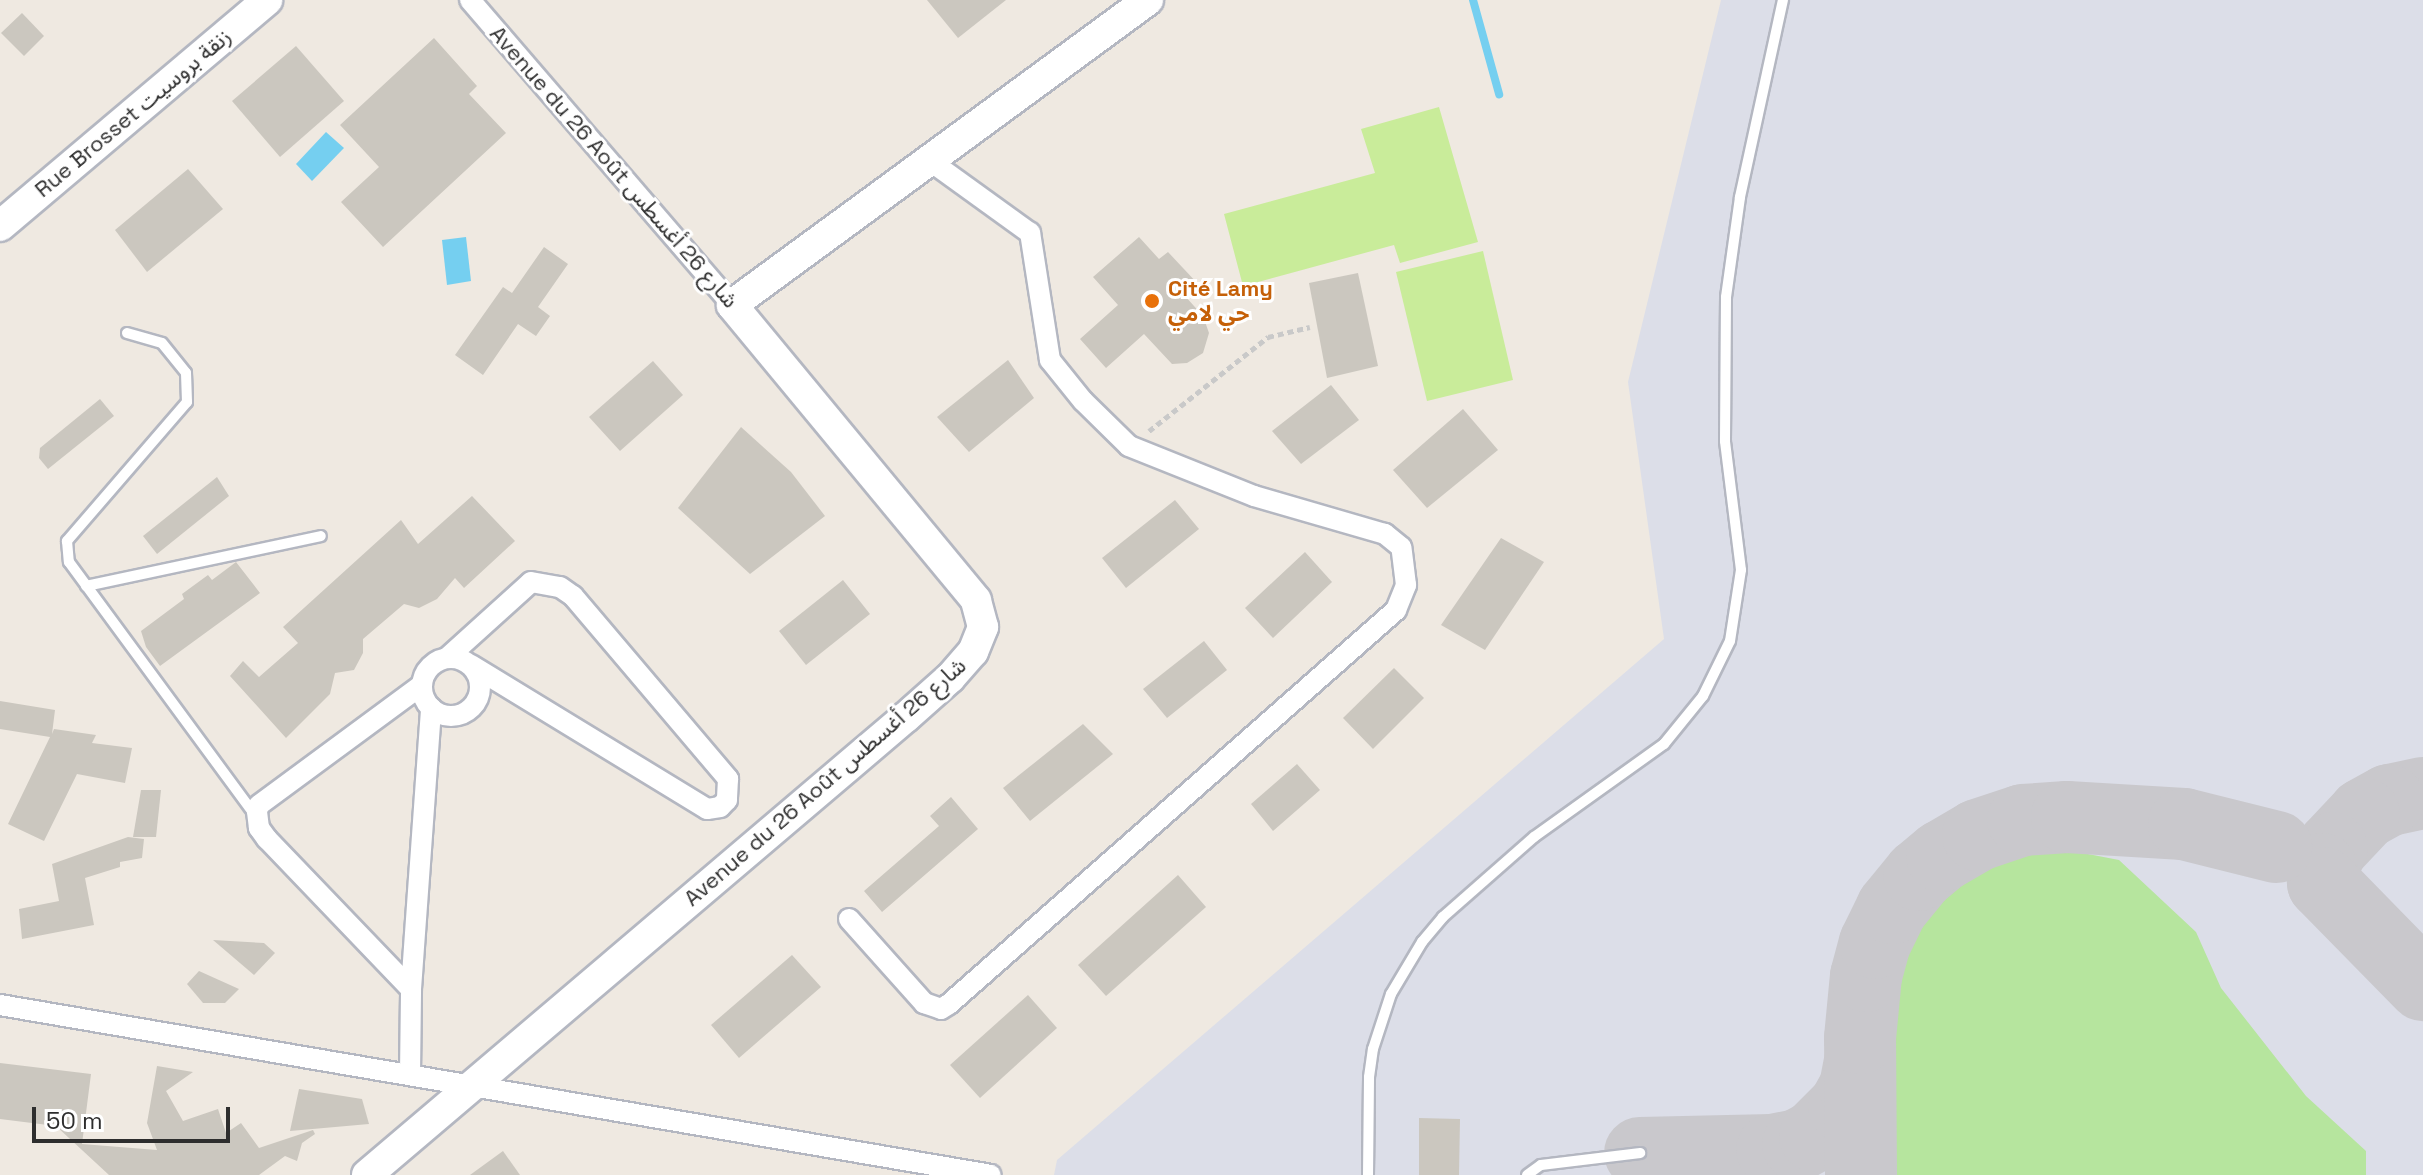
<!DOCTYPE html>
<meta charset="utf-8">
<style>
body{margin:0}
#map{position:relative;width:2423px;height:1175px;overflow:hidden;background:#efe9e1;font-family:"Space Grotesk","Noto Sans Arabic",sans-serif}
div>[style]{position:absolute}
.airport>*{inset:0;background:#dcdee8}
.green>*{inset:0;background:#b6e59e}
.pitch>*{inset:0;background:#c9ec9a}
.water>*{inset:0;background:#75cff0}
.stream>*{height:8px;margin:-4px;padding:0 4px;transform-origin:4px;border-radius:4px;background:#75cff0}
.taxiway>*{height:72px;margin:-36px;padding:0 36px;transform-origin:36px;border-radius:36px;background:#c9c8cc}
.building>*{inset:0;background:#cbc7bf}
.path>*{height:5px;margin-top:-2.5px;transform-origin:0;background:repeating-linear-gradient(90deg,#c9c9c9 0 6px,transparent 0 10px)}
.roads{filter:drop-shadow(2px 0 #b4b7c1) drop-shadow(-2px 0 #b4b7c1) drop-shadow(0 2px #b4b7c1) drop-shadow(0 -2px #b4b7c1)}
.lane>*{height:10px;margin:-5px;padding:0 5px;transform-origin:5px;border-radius:5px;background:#fff}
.street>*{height:20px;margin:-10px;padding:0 10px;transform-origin:10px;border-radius:10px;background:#fff}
.street>.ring{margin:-10px;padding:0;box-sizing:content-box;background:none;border:20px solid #fff;border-radius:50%}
.secondary>*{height:30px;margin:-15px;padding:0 15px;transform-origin:15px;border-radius:15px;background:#fff}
.dots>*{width:22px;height:22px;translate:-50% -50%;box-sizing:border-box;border:4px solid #fff;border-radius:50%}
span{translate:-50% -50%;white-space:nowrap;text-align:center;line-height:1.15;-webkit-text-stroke:6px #fff;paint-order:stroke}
.street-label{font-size:22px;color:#2e2e2e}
.food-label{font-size:22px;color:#c56008;font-weight:700}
.left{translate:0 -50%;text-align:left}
.scale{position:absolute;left:32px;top:1107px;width:198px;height:36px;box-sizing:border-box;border:4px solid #2e2e2e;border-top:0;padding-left:10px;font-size:24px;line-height:28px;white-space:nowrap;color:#2e2e2e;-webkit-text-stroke:6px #fff;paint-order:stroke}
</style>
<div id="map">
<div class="airport">
<i style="clip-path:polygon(1721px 0,2423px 0,2423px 1175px,1054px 1175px,1057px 1160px,1664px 639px,1628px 382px)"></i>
</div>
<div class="green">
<i style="clip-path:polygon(2031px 843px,2119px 860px,2196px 932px,2221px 988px,2306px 1096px,2366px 1151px,2366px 1175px,1887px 1175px,1885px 1039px,1903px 946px,1947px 878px)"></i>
</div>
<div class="pitch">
<i style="clip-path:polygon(1439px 107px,1478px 242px,1400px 263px,1394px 245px,1243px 286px,1224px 214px,1375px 173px,1361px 129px)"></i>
<i style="clip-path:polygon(1483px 251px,1513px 380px,1427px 401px,1396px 272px)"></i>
</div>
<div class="water">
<i style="clip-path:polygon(326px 132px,344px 148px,312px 181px,296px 164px)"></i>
<i style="clip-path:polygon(466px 237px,471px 281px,447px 285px,442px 240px)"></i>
</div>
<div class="stream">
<i style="left:1473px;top:0;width:98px;rotate:74.5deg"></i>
</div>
<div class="taxiway">
<i style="left:2423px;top:793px;width:35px;rotate:168deg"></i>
<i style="left:2389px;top:800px;width:29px;rotate:151deg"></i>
<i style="left:2364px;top:814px;width:47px;rotate:133.3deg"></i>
<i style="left:2332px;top:848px;width:23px;rotate:115deg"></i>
<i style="left:2322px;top:869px;width:14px;rotate:86deg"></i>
<i style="left:2323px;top:883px;width:143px;rotate:45.6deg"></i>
<i style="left:1640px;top:1153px;width:132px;rotate:-1.3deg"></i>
<i style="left:1772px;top:1150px;width:26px;rotate:-11deg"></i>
<i style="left:1798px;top:1145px;width:19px;rotate:-28deg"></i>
<i style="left:1815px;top:1136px;width:41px;rotate:-45deg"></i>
<i style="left:1844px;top:1107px;width:23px;rotate:-61deg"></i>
<i style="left:1855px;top:1087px;width:26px;rotate:-79deg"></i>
<i style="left:1861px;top:1175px;width:137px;rotate:-90.4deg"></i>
<i style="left:1860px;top:1038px;width:62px;rotate:-84.5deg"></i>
<i style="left:1866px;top:976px;width:34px;rotate:-75deg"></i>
<i style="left:1875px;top:943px;width:39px;rotate:-64deg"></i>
<i style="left:1892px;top:908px;width:43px;rotate:-50.7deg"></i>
<i style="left:1919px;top:875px;width:30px;rotate:-40deg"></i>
<i style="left:1942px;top:856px;width:42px;rotate:-30.3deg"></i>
<i style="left:1978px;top:835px;width:47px;rotate:-18.4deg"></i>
<i style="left:2023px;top:820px;width:44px;rotate:-3.9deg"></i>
<i style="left:2067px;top:817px;width:117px;rotate:3.4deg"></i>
<i style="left:2184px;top:824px;width:95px;rotate:14deg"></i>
</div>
<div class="building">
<i style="clip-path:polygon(927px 0,1006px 0,958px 38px)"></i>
<i style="clip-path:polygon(22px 13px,44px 36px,24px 56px,1px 33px)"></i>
<i style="clip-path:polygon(434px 38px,477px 86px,469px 94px,506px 133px,383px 247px,341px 202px,379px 167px,340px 125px)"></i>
<i style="clip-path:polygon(296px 46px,344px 101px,280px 157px,232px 101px)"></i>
<i style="clip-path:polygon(188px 169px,223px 209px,147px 272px,115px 230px)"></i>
<i style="clip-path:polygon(1139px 237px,1159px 259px,1168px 252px,1198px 284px,1185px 296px,1203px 316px,1209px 333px,1203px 353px,1187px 363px,1172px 364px,1144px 334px,1106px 368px,1080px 339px,1118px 305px,1093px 277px)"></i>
<i style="clip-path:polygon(544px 247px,568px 264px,538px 307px,550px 316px,536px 336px,518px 324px,483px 375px,455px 355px,503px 287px,512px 293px)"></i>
<i style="clip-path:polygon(1358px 273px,1378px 366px,1327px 378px,1309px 283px)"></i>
<i style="clip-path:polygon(1008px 360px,1034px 398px,969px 452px,937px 417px)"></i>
<i style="clip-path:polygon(653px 361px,683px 395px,620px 451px,589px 417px)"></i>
<i style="clip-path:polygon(1331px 385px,1359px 420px,1301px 464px,1272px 431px)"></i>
<i style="clip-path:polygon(100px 399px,114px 416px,48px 469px,39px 458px,40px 448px)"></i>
<i style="clip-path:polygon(1463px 409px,1498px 450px,1427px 508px,1393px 470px)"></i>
<i style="clip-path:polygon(741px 427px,791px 472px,825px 516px,750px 574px,678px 508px)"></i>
<i style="clip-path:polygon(217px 477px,229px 496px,157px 554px,143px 536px)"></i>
<i style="clip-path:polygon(472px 496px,515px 541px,464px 588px,455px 578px,437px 599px,419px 608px,404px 604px,363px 639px,363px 653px,354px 670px,335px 673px,330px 694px,286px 738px,230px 676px,243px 661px,259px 677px,298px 643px,283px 627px,401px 520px,418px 544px)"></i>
<i style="clip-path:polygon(1175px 500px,1199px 529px,1126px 588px,1102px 558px)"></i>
<i style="clip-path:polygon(1501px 538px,1544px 562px,1485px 650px,1441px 625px)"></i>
<i style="clip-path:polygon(1305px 552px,1332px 582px,1273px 638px,1245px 608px)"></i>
<i style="clip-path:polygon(236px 562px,260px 593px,160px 666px,146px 647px,141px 631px,184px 599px,182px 594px,208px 575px,212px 580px)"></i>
<i style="clip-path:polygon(843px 580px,870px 614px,806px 665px,779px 631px)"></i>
<i style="clip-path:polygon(1204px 641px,1227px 670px,1167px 718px,1143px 689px)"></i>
<i style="clip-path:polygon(1394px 668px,1424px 698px,1373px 749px,1343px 718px)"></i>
<i style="clip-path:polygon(0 701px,55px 710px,52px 734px,54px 729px,96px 735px,92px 743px,132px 748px,125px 783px,77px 774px,44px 841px,8px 824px,50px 737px,0 729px)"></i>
<i style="clip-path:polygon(1083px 724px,1113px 754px,1030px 821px,1003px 788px)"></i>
<i style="clip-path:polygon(1297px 764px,1320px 790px,1273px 831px,1251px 804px)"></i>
<i style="clip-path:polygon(141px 790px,161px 790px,156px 837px,133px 837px)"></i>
<i style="clip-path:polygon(951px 797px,978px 829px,882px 912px,864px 891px,939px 826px,930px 816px)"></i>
<i style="clip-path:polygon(128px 837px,144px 839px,142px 858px,120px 862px,120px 867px,85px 878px,94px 925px,22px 939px,19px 909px,59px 901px,52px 864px)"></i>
<i style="clip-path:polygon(1178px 875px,1206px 907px,1106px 996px,1078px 965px)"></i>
<i style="clip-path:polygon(213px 940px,264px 943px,275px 953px,254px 975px)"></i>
<i style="clip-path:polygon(792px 955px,821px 987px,739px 1058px,711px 1025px)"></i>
<i style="clip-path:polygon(199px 971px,239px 989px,225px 1003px,203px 1003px,187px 984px)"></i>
<i style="clip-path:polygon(1028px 995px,1057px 1028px,980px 1098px,950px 1065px)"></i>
<i style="clip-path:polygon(0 1063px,91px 1074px,82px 1144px,157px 1150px,147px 1123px,157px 1066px,193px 1072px,166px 1091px,183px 1121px,218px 1109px,226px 1133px,241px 1123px,259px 1148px,313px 1130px,315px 1134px,302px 1143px,297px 1161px,285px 1156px,259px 1175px,109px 1175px,56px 1126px,0 1119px)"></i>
<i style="clip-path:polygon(299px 1089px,362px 1099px,369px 1124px,290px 1131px)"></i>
<i style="clip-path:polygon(1419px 1118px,1460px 1119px,1459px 1175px,1419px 1175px)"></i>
<i style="clip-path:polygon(503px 1151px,520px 1175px,470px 1175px)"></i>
</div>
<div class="path">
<i style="left:1149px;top:431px;width:152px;rotate:-38.3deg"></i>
<i style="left:1268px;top:337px;width:43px;rotate:-13.4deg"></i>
</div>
<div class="roads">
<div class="lane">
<i style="left:127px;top:333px;width:36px;rotate:16deg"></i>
<i style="left:162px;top:343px;width:38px;rotate:51deg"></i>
<i style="left:186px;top:373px;width:29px;rotate:88deg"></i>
<i style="left:187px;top:402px;width:184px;rotate:130.8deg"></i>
<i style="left:67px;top:541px;width:21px;rotate:85deg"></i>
<i style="left:69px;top:562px;width:314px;rotate:53.7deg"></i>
<i style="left:86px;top:586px;width:240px;rotate:-12deg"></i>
<i style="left:1368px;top:1175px;width:98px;rotate:-89.4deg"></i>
<i style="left:1369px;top:1077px;width:28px;rotate:-82deg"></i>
<i style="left:1373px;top:1049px;width:58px;rotate:-71.9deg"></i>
<i style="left:1391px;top:994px;width:61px;rotate:-59.2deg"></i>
<i style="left:1422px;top:942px;width:33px;rotate:-50deg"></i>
<i style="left:1443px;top:917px;width:121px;rotate:-41.3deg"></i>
<i style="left:1534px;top:837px;width:160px;rotate:-35.6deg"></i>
<i style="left:1664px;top:744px;width:62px;rotate:-50.9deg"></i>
<i style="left:1703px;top:696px;width:61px;rotate:-63.9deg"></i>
<i style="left:1730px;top:641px;width:72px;rotate:-81.2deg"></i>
<i style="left:1741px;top:570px;width:130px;rotate:-97.1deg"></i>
<i style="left:1725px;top:441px;width:144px;rotate:-89.6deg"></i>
<i style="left:1726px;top:297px;width:101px;rotate:-82deg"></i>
<i style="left:1740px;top:197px;width:202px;rotate:-77.7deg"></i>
<i style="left:1527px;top:1175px;width:17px;rotate:-36deg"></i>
<i style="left:1541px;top:1165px;width:100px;rotate:-6.9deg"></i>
</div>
<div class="street">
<i style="left:470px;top:0;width:402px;rotate:49.3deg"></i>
<i style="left:447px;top:658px;width:113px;rotate:-42.1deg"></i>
<i style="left:531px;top:582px;width:29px;rotate:10deg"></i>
<i style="left:560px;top:587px;width:16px;rotate:35deg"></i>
<i style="left:573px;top:596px;width:240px;rotate:49.7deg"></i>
<i style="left:728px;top:779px;width:21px;rotate:93deg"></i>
<i style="left:727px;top:800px;width:10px;rotate:135deg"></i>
<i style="left:720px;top:807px;width:13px;rotate:171deg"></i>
<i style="left:707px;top:809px;width:276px;rotate:-148.6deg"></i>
<i class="ring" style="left:422px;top:658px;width:38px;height:38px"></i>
<i style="left:849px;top:919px;width:113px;rotate:48.2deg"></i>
<i style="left:924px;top:1003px;width:18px;rotate:19deg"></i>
<i style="left:941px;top:1009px;width:9px;rotate:-32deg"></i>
<i style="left:949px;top:1004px;width:596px;rotate:-41.39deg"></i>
<i style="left:1396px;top:610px;width:27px;rotate:-68deg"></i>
<i style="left:1406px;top:585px;width:38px;rotate:-97deg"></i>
<i style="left:1401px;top:547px;width:21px;rotate:-141deg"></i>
<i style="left:1385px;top:534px;width:136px;rotate:-163.8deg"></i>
<i style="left:1254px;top:496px;width:135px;rotate:-158.2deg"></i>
<i style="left:1129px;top:446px;width:64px;rotate:-135.6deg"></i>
<i style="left:1083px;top:401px;width:53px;rotate:-128.8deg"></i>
<i style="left:1050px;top:360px;width:129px;rotate:-98.9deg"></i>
<i style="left:1030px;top:233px;width:123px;rotate:-144.2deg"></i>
<i style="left:411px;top:989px;width:208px;rotate:-133.8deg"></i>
<i style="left:267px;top:839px;width:14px;rotate:-126deg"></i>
<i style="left:259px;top:828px;width:17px;rotate:-97deg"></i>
<i style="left:257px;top:811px;width:6px;rotate:-72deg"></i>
<i style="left:259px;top:805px;width:202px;rotate:-36.4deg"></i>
<i style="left:0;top:1005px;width:1005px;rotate:9.73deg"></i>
<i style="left:410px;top:1075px;width:86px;rotate:-89.3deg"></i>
<i style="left:411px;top:989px;width:282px;rotate:-85.9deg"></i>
</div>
<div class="secondary">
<i style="left:0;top:226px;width:350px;rotate:-40.2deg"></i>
<i style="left:367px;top:1175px;width:707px;rotate:-40.36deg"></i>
<i style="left:906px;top:717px;width:59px;rotate:-41.6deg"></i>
<i style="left:950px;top:678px;width:35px;rotate:-49deg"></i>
<i style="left:973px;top:652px;width:27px;rotate:-68deg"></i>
<i style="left:983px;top:627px;width:28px;rotate:-105deg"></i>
<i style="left:976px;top:600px;width:383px;rotate:-129.6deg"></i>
<i style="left:732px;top:305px;width:516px;rotate:-36.25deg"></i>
</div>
</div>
<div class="dots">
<i style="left:1152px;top:301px;background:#e8710a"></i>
</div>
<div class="street-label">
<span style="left:133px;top:113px;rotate:-40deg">Rue Brosset زنقة بروسيت</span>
<span style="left:614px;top:167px;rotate:49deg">Avenue du 26 Août شارع 26 أغسطس</span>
<span style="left:825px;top:782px;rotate:-41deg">Avenue du 26 Août شارع 26 أغسطس</span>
</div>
<div class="food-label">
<span class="left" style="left:1168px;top:301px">Cité Lamy<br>حي لامي</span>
</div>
<div class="scale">50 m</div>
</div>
